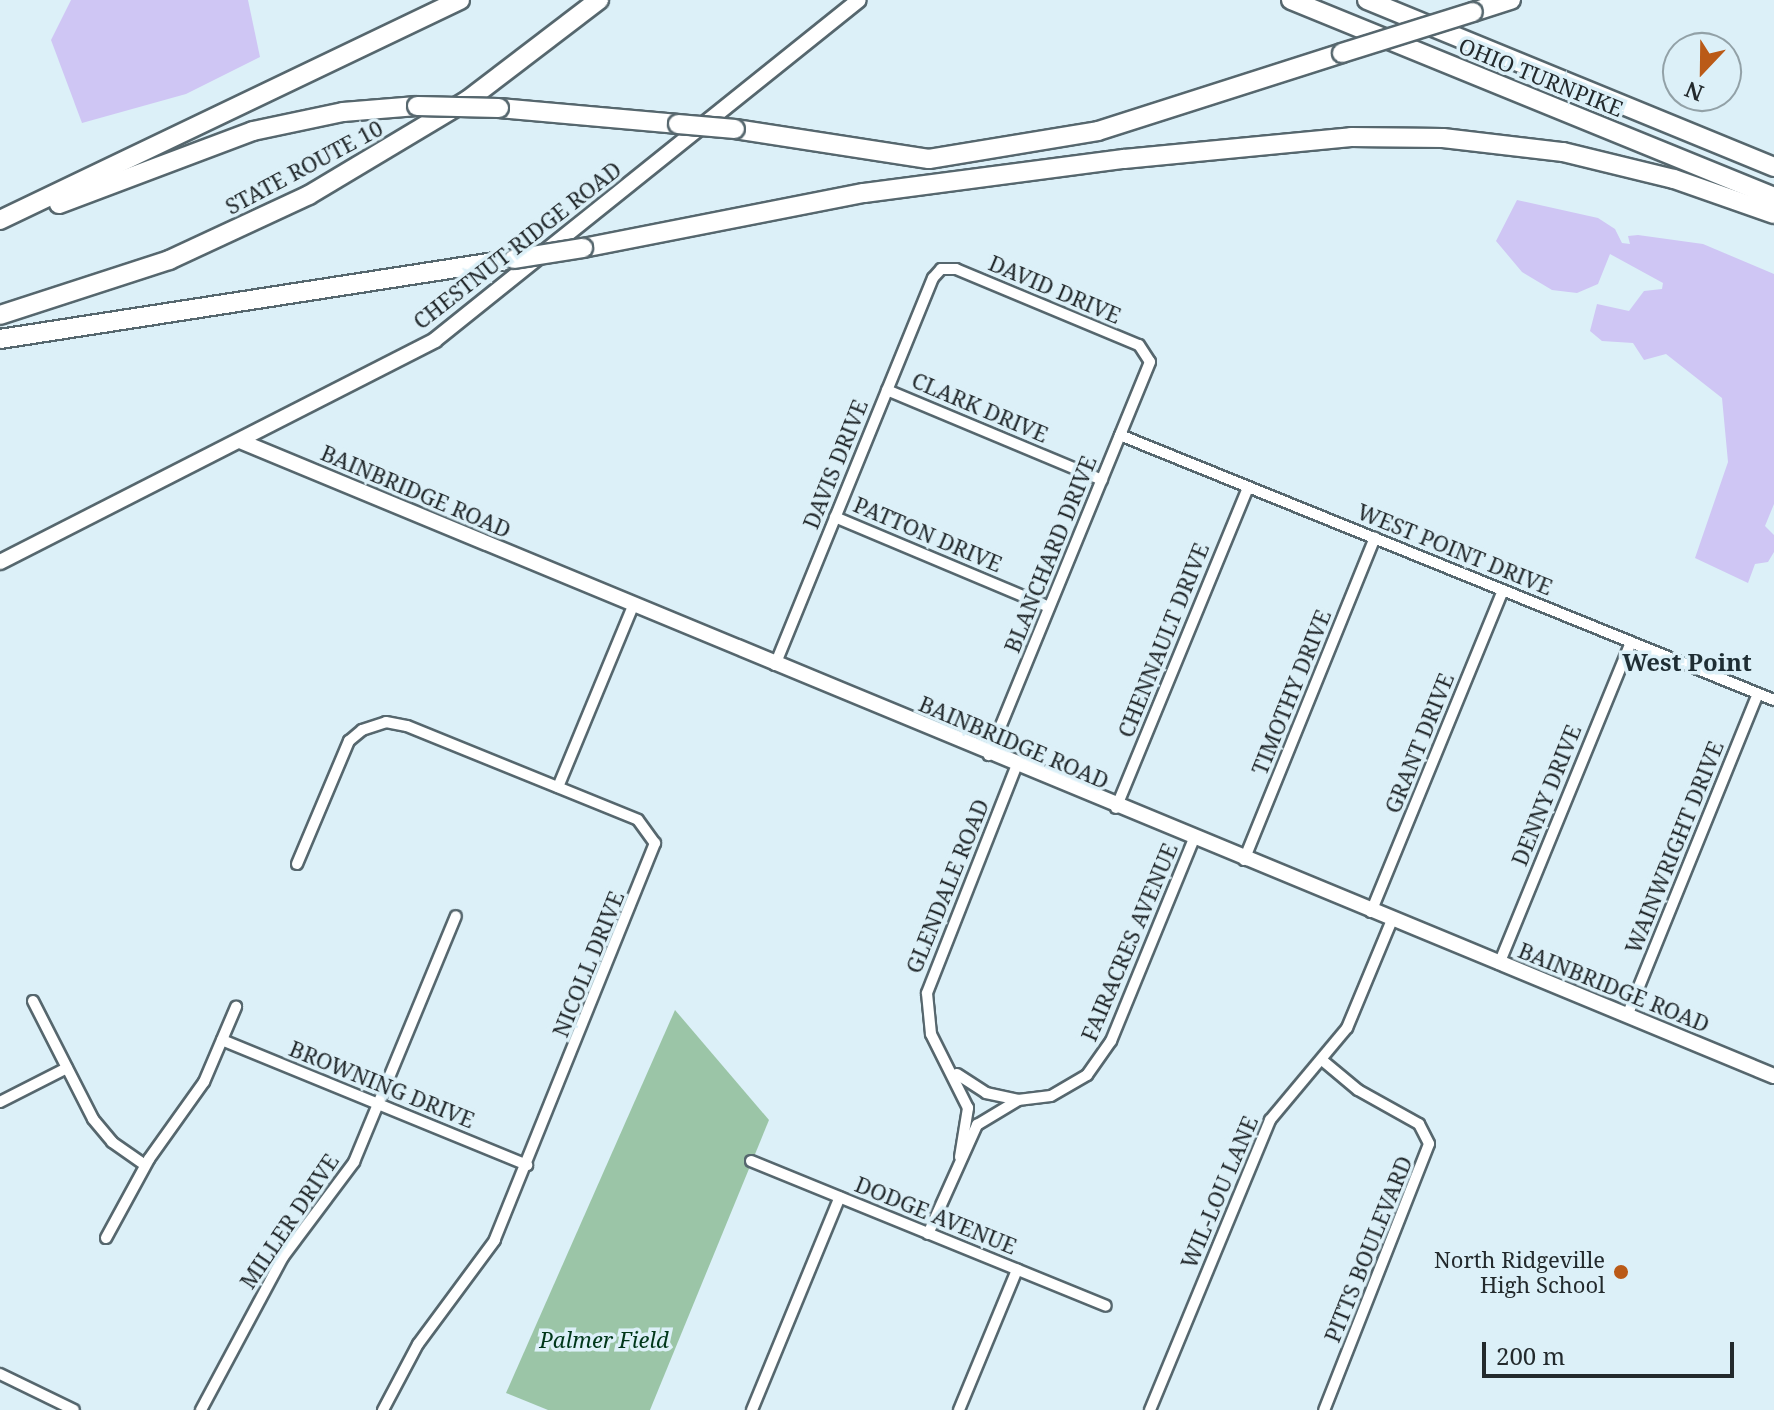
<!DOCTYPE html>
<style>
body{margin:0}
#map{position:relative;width:1774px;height:1410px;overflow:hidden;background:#dcf0f8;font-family:"Noto Serif",serif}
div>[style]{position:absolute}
.green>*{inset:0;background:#9bc5a7}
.water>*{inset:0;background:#cfc6f4}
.roads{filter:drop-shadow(2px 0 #56676e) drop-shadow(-2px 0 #56676e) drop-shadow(0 2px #56676e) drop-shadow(0 -2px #56676e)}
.street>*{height:10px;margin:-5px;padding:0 5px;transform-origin:5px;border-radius:5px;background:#fff}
.secondary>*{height:14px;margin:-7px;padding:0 7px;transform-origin:7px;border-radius:7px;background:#fff}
.highway>*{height:18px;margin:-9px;padding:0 9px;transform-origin:9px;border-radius:9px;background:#fff}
.bridges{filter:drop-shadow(2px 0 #56676e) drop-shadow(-2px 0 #56676e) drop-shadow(0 2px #56676e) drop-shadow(0 -2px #56676e)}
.highway-bridge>*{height:18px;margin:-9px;padding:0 9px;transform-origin:9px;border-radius:9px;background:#fff}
.dots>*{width:22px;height:22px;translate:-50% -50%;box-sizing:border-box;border:4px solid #dcf0f8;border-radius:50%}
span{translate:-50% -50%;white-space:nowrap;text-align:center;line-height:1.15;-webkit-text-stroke:7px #dcf0f8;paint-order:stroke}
.street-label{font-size:22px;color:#232a2d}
.poi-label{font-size:22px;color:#232a2d}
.right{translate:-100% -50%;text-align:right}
.park-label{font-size:22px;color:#00371a;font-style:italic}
.neighbourhood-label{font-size:24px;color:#1f2e34;font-weight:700}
.north{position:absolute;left:1662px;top:32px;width:80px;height:80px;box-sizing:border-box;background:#dcf0f8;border:2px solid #92a1a7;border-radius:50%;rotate:202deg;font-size:22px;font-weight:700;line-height:32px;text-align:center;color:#232a2d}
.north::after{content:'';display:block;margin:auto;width:28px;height:36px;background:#ba5a17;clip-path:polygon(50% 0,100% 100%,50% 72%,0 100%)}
.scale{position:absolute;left:1482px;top:1342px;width:252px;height:36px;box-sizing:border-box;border:4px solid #232a2d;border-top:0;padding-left:10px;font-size:24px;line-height:28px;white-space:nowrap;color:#232a2d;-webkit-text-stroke:6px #dcf0f8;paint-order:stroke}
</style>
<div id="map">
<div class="green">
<i style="clip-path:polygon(675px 1010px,769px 1120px,650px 1410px,548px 1410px,506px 1393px)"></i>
</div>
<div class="water">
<i style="clip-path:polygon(71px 0,248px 0,260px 57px,186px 94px,82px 123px,51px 40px)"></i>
<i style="clip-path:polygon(1517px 200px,1598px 218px,1615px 229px,1622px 243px,1630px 244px,1628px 236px,1638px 235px,1703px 244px,1774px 274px,1774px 504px,1765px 526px,1774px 535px,1774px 552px,1768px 562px,1755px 564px,1748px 583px,1695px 558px,1728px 462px,1722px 398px,1666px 354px,1644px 360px,1633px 343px,1602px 341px,1590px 331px,1597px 304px,1629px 311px,1644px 291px,1662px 289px,1663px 283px,1610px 254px,1598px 284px,1577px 293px,1552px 290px,1522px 272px,1496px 241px)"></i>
</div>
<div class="roads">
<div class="street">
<i style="left:887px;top:390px;width:233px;rotate:22.7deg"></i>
<i style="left:1120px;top:435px;width:706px;rotate:22.06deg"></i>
<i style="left:835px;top:517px;width:232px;rotate:22.8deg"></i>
<i style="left:775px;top:665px;width:418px;rotate:-67.8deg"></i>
<i style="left:933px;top:278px;width:12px;rotate:-48deg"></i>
<i style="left:941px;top:269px;width:15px"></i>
<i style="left:956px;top:269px;width:198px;rotate:22.6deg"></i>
<i style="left:1139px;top:345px;width:20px;rotate:57deg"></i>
<i style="left:1150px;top:362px;width:425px;rotate:112.3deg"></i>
<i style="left:558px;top:787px;width:196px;rotate:-67.5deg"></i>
<i style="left:1116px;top:808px;width:347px;rotate:-67.6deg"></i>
<i style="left:1244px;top:860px;width:348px;rotate:-67.9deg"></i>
<i style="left:297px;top:864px;width:134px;rotate:-67.1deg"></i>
<i style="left:349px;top:741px;width:17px;rotate:-40deg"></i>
<i style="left:362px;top:730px;width:25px;rotate:-18deg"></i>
<i style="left:386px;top:722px;width:21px;rotate:11deg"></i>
<i style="left:407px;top:726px;width:249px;rotate:22.1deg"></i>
<i style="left:638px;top:820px;width:29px;rotate:54deg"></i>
<i style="left:655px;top:843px;width:428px;rotate:112deg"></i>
<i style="left:495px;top:1240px;width:129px;rotate:126.5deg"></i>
<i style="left:418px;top:1344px;width:75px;rotate:117.9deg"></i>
<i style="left:1371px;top:912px;width:348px;rotate:-67.7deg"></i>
<i style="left:1499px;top:964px;width:348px;rotate:-67.7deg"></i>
<i style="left:33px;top:1001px;width:132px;rotate:63deg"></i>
<i style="left:93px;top:1119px;width:30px;rotate:50deg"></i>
<i style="left:112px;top:1142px;width:40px;rotate:34.9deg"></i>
<i style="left:1627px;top:1016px;width:348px;rotate:-67.9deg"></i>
<i style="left:222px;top:1040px;width:330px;rotate:22.3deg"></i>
<i style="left:1322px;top:1060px;width:47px;rotate:39.8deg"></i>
<i style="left:1358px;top:1090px;width:70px;rotate:29.1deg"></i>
<i style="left:1419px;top:1124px;width:22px;rotate:63deg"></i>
<i style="left:1429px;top:1144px;width:286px;rotate:111.5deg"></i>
<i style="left:957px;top:1074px;width:35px;rotate:33deg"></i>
<i style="left:986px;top:1093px;width:33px;rotate:12deg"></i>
<i style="left:1018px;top:1100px;width:33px;rotate:-7deg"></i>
<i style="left:1051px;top:1096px;width:42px;rotate:-30.3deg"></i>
<i style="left:1087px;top:1075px;width:42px;rotate:-54.8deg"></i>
<i style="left:1111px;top:1041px;width:218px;rotate:-67.7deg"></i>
<i style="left:0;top:1102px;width:75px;rotate:-26.9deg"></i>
<i style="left:960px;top:1157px;width:50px;rotate:-80.7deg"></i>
<i style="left:968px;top:1108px;width:83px;rotate:-116.6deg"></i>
<i style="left:931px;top:1034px;width:41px;rotate:-95.6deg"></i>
<i style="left:927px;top:993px;width:243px;rotate:-68.5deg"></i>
<i style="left:751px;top:1161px;width:383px;rotate:22.2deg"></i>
<i style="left:928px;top:1234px;width:120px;rotate:-65.8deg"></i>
<i style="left:977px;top:1125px;width:47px;rotate:-31deg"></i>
<i style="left:106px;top:1238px;width:90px;rotate:-61.4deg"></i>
<i style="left:149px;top:1159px;width:95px;rotate:-54.5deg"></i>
<i style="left:204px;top:1082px;width:82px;rotate:-66.9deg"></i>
<i style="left:0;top:1374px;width:82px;rotate:25.9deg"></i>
<i style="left:201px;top:1410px;width:174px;rotate:-61.8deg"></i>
<i style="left:283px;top:1257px;width:119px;rotate:-53.2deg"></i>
<i style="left:354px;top:1162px;width:266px;rotate:-67.5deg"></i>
<i style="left:752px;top:1410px;width:230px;rotate:-67.6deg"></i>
<i style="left:959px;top:1410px;width:152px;rotate:-67.5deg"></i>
<i style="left:1150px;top:1410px;width:314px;rotate:-67.5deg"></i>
<i style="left:1270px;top:1120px;width:120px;rotate:-50.1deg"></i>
<i style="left:1347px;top:1028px;width:117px;rotate:-67.4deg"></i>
</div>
<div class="secondary">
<i style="left:240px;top:441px;width:1660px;rotate:22.49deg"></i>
<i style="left:0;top:562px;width:488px;rotate:-27deg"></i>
<i style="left:435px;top:340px;width:543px;rotate:-38.73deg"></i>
</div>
<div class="highway">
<i style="left:1291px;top:0;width:522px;rotate:22.19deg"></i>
<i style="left:1367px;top:0;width:440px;rotate:22.3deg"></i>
<i style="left:1473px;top:12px;width:40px;rotate:-18deg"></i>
<i style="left:499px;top:108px;width:180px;rotate:5.1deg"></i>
<i style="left:735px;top:129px;width:196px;rotate:8.8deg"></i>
<i style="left:929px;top:159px;width:171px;rotate:-9.4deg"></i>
<i style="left:1098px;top:131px;width:256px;rotate:-17.7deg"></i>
<i style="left:59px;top:204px;width:207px;rotate:-20.6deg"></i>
<i style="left:253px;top:131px;width:92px;rotate:-11.9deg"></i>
<i style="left:343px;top:112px;width:74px;rotate:-4.6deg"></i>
<i style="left:0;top:220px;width:510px;rotate:-25.56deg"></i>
<i style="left:583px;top:248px;width:286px;rotate:-11.1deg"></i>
<i style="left:864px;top:193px;width:262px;rotate:-7.5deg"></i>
<i style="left:1124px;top:159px;width:228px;rotate:-5.5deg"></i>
<i style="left:1351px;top:137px;width:92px;rotate:0.6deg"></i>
<i style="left:1443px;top:138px;width:121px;rotate:6.7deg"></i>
<i style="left:1563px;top:152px;width:114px;rotate:13.7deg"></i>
<i style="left:1674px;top:179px;width:106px;rotate:19.3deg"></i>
<i style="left:0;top:315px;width:178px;rotate:-18deg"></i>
<i style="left:169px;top:260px;width:154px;rotate:-24.9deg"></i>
<i style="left:309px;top:195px;width:185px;rotate:-30.9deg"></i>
<i style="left:468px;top:100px;width:165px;rotate:-37.4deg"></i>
<i style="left:0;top:339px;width:520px;rotate:-8.85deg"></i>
</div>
</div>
<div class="bridges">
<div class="highway-bridge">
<i style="left:1342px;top:53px;width:137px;rotate:-17.4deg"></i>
<i style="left:417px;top:106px;width:82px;rotate:1.4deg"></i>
<i style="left:678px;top:124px;width:57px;rotate:5deg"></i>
<i style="left:514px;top:259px;width:70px;rotate:-9.1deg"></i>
</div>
</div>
<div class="dots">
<i style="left:1621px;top:1272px;background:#ba5a17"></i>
</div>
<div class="street-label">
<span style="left:1541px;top:77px;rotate:22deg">OHIO TURNPIKE</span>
<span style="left:304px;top:167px;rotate:-28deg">STATE ROUTE 10</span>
<span style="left:517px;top:245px;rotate:-38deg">CHESTNUT RIDGE ROAD</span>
<span style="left:1055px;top:289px;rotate:23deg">DAVID DRIVE</span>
<span style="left:980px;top:407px;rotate:23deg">CLARK DRIVE</span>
<span style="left:835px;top:464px;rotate:-68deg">DAVIS DRIVE</span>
<span style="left:416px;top:491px;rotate:23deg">BAINBRIDGE ROAD</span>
<span style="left:928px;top:534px;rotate:23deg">PATTON DRIVE</span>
<span style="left:1455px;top:549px;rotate:22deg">WEST POINT DRIVE</span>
<span style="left:1050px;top:554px;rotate:-68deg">BLANCHARD DRIVE</span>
<span style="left:1163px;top:640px;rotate:-68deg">CHENNAULT DRIVE</span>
<span style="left:1291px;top:692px;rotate:-68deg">TIMOTHY DRIVE</span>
<span style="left:1014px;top:742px;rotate:23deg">BAINBRIDGE ROAD</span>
<span style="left:1419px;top:743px;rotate:-68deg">GRANT DRIVE</span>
<span style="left:1546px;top:795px;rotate:-68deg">DENNY DRIVE</span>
<span style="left:1674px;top:847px;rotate:-68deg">WAINWRIGHT DRIVE</span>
<span style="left:947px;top:886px;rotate:-68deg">GLENDALE ROAD</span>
<span style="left:1129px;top:942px;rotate:-67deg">FAIRACRES AVENUE</span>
<span style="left:588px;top:964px;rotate:-68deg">NICOLL DRIVE</span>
<span style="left:1614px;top:987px;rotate:22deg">BAINBRIDGE ROAD</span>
<span style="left:382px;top:1084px;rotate:22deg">BROWNING DRIVE</span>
<span style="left:1219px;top:1192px;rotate:-67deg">WIL-LOU LANE</span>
<span style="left:936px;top:1215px;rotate:22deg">DODGE AVENUE</span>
<span style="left:289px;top:1221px;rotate:-56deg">MILLER DRIVE</span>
<span style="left:1368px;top:1249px;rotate:-68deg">PITTS BOULEVARD</span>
</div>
<div class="poi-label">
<span class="right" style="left:1605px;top:1272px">North Ridgeville<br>High School</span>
</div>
<div class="park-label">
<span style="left:604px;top:1340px">Palmer Field</span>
</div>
<div class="neighbourhood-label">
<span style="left:1687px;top:662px">West Point</span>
</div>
<div class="north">N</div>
<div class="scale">200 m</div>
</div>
